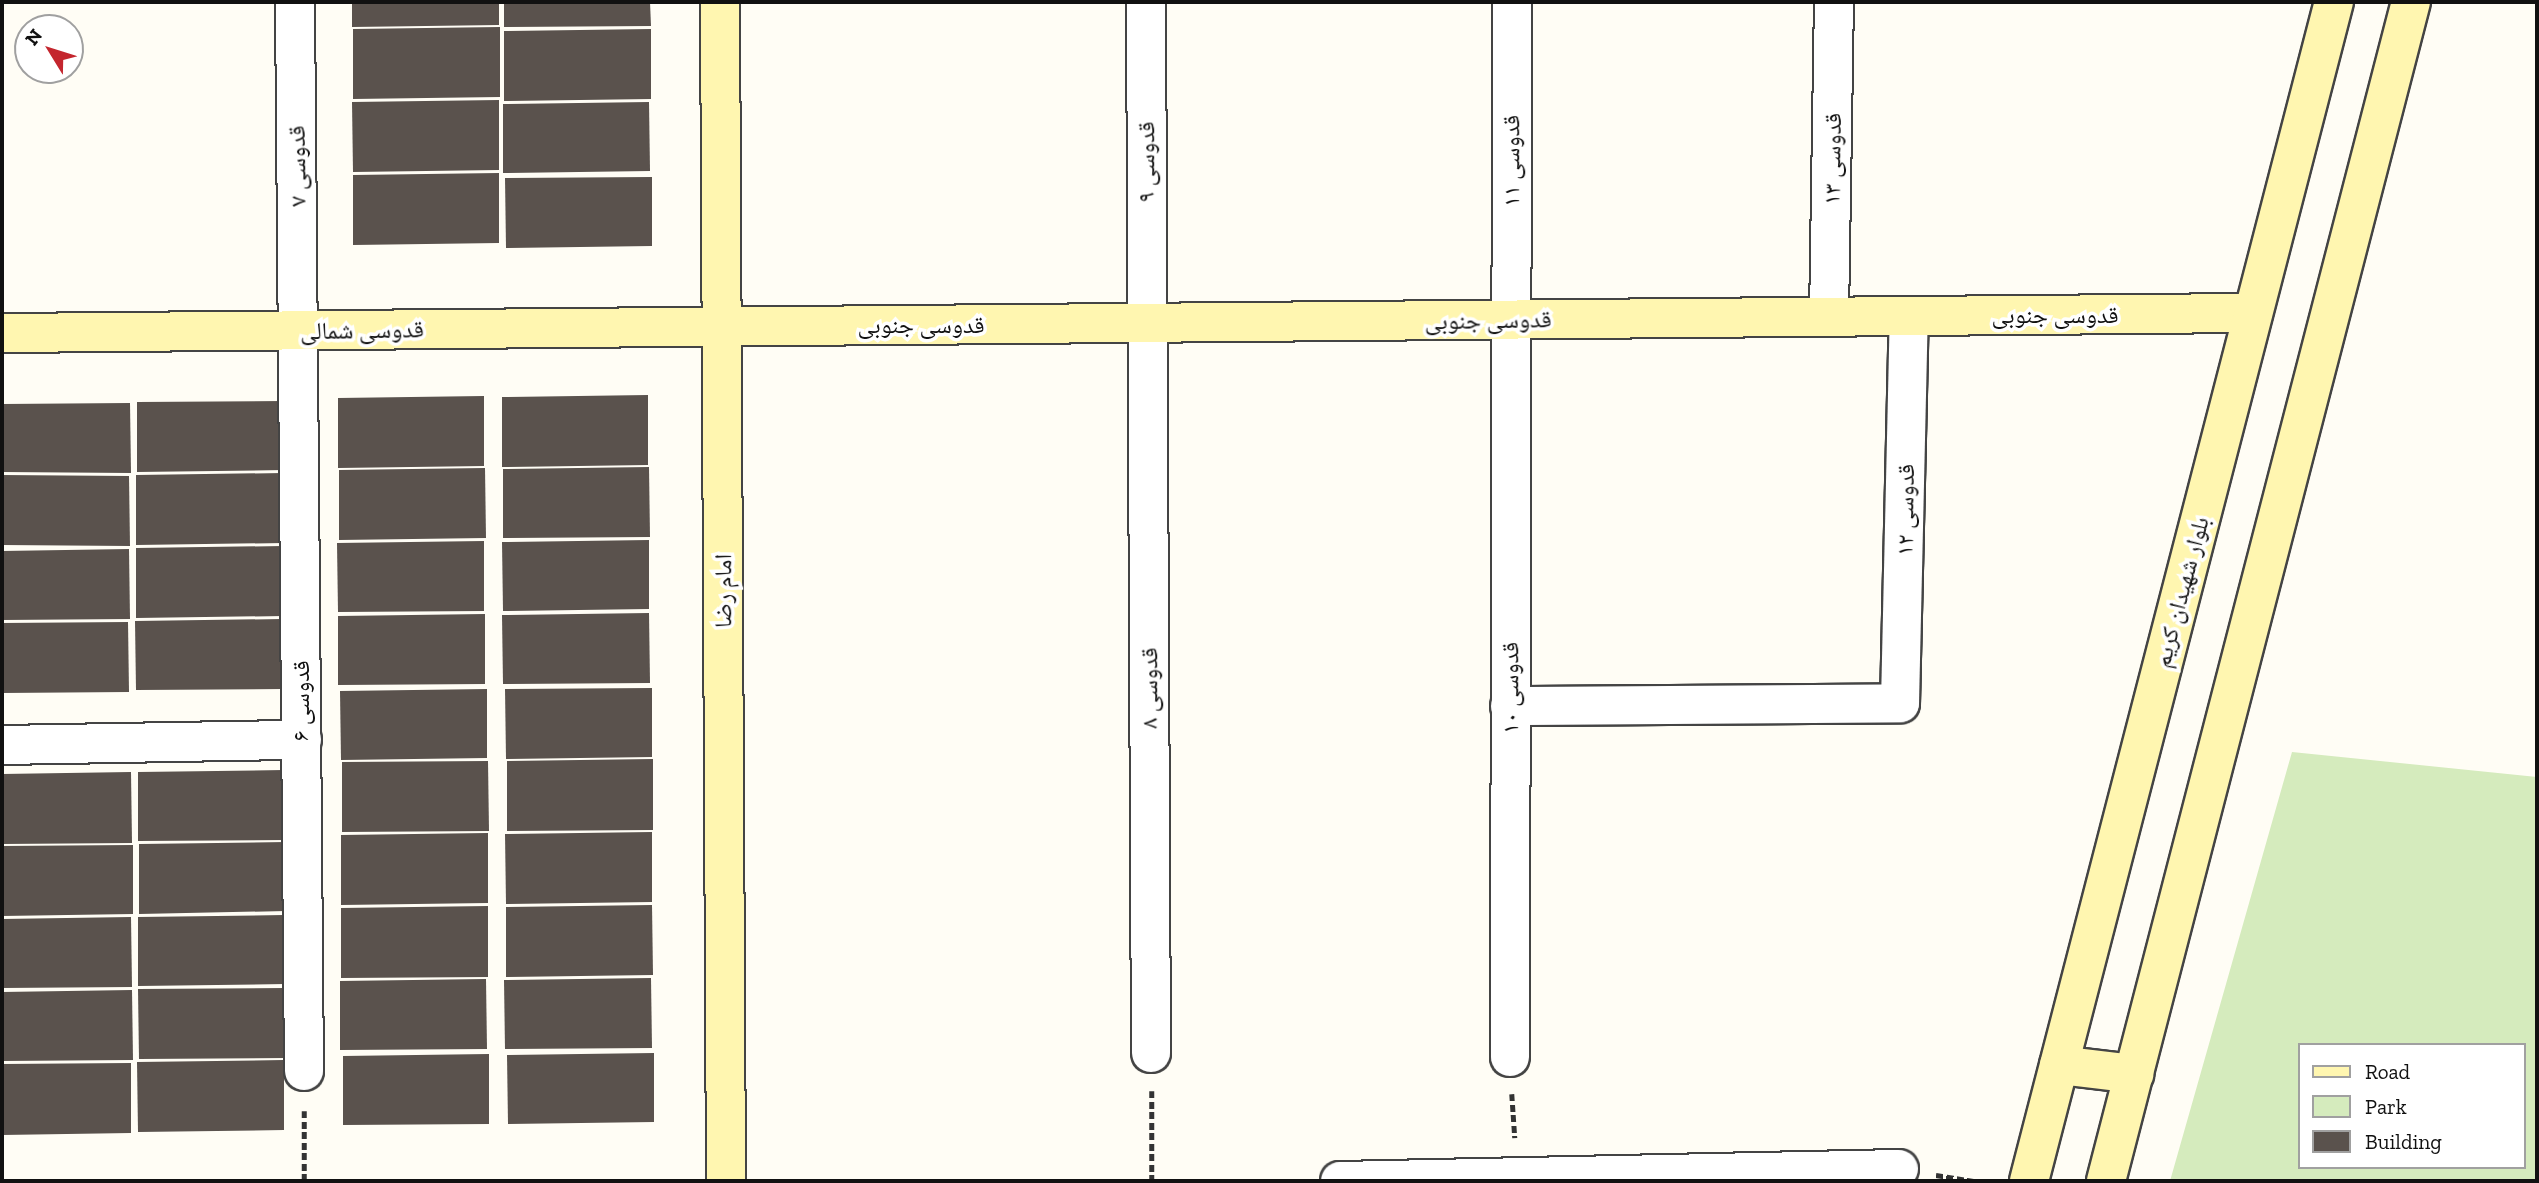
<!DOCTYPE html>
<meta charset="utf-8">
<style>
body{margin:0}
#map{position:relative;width:2539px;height:1183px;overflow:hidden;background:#fffdf5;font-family:"Zilla Slab","Noto Naskh Arabic",serif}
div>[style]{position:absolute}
.green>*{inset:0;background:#d5ebbd}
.building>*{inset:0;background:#5a524d}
.path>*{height:4.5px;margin-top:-2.25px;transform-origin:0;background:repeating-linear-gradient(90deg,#333 0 7px,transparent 0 10.5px)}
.roads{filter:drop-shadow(2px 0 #444) drop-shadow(-2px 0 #444) drop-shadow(0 2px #444) drop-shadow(0 -2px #444)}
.street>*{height:38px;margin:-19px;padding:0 19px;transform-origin:19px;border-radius:19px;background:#fff}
.secondary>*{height:38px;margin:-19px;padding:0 19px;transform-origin:19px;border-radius:19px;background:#fff6b0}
span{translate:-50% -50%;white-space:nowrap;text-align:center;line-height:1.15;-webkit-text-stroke:7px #fff;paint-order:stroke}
.street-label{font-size:24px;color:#111}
.frame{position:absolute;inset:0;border:4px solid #111;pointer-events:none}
.legend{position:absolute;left:2298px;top:1043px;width:228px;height:126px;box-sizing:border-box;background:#fff;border:2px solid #a0a0a0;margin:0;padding:9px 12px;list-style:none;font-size:21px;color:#111}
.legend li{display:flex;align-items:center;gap:14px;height:35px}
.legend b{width:35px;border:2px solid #a0a0a0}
.north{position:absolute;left:14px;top:14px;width:70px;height:70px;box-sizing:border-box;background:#fff;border:2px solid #a0a0a0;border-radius:50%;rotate:308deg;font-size:19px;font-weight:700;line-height:28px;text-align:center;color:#111}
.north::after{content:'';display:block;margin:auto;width:24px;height:32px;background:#c4262e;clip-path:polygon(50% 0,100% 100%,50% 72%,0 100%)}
</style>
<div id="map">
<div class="green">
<i style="clip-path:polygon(evenodd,2292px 752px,2537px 777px,2537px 1181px,2170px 1181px,2292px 752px,2299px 1045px,2523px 1045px,2523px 1167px,2299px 1167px,2299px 1045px)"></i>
</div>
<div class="building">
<i style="clip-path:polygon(352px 2px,499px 2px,499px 25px,352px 27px)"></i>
<i style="clip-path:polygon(504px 2px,650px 2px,651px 26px,504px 27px)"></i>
<i style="clip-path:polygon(500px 27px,500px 97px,353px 99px,353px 29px)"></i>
<i style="clip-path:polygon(651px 29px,651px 99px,504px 101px,504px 31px)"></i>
<i style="clip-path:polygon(499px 100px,499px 170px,353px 172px,352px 102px)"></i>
<i style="clip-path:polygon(649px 102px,650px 171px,503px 173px,503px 104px)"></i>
<i style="clip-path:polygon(499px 173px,499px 243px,353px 245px,353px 175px)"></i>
<i style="clip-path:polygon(652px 177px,652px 246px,506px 248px,505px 178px)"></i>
<i style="clip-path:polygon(648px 395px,648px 465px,502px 467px,502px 397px)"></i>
<i style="clip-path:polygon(484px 396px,484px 466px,338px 468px,338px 398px)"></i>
<i style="clip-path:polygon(284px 401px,284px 470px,137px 472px,137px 402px)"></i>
<i style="clip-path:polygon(130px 403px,131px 473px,2px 472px,2px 404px)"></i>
<i style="clip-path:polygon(649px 467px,650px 537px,503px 538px,503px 469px)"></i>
<i style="clip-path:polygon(485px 468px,486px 538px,339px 540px,339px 470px)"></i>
<i style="clip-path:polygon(283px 473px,283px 543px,136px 545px,136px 475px)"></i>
<i style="clip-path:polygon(2px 475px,129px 476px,130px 546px,2px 545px)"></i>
<i style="clip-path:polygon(649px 540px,649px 609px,503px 611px,502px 542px)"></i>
<i style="clip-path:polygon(484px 541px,484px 611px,338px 612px,337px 543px)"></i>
<i style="clip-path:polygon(283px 546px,283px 616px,136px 618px,136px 548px)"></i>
<i style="clip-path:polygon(129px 549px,130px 619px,2px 620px,2px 551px)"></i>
<i style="clip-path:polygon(649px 613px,650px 683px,503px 684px,502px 615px)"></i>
<i style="clip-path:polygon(485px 614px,485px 684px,338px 685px,338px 616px)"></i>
<i style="clip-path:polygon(282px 619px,282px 689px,136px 690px,135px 621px)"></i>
<i style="clip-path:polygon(128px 622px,129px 692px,2px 693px,2px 623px)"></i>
<i style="clip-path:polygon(652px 688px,652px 757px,506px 759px,505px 689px)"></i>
<i style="clip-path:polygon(487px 689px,487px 758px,341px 760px,340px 691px)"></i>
<i style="clip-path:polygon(653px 759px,653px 830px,507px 831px,507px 761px)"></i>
<i style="clip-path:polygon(488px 761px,489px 831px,342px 832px,342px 762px)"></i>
<i style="clip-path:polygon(284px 770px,285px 840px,138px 841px,138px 772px)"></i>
<i style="clip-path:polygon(131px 772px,132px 843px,2px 844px,2px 774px)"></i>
<i style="clip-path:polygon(652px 832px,652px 902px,506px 904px,505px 834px)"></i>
<i style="clip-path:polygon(488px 833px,488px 903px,341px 905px,341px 835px)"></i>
<i style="clip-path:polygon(286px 842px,286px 911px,139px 914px,139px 844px)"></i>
<i style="clip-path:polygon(133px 845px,133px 914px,2px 916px,2px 846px)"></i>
<i style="clip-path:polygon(652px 905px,653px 975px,506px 977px,506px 907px)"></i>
<i style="clip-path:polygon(488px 906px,488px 977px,341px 978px,341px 908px)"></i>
<i style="clip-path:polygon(284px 915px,285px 984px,138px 986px,138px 917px)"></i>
<i style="clip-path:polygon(131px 917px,132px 987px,2px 988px,2px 919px)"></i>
<i style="clip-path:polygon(651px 978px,652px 1048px,505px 1049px,504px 980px)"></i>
<i style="clip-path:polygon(486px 979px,487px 1049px,340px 1050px,340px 981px)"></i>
<i style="clip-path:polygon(285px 988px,285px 1058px,139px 1059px,138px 989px)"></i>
<i style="clip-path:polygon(132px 990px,133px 1060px,2px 1061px,2px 992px)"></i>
<i style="clip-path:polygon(654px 1053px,654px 1122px,508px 1124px,507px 1055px)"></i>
<i style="clip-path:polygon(489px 1054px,489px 1124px,343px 1125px,343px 1056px)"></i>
<i style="clip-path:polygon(284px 1060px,284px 1130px,138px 1132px,137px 1062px)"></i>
<i style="clip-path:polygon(131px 1063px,131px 1133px,2px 1135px,2px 1064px)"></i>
</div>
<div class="path">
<i style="left:1152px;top:1091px;width:90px;rotate:90deg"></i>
<i style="left:1512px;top:1094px;width:44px;rotate:86.1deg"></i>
<i style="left:1936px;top:1175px;width:38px;rotate:9deg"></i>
<i style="left:304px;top:1181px;width:70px;rotate:-90deg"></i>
</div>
<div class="roads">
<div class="street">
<i style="left:295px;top:2px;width:1069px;rotate:89.52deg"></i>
<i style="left:1146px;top:2px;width:1051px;rotate:89.73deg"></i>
<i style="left:1829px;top:317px;width:315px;rotate:-89.1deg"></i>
<i style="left:1510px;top:706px;width:390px;rotate:-0.4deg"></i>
<i style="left:1900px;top:703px;width:387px;rotate:-88.7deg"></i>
<i style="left:2px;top:745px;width:300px;rotate:-1deg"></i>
<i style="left:1510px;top:1057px;width:1055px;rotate:-89.89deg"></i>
<i style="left:1340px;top:1181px;width:559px;rotate:-1.23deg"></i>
</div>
<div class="secondary">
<i style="left:720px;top:2px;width:1179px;rotate:89.71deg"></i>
<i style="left:2px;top:333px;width:2251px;rotate:-0.51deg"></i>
<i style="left:2059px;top:1065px;width:76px;rotate:6.8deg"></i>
<i style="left:2029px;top:1181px;width:1218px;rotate:-75.5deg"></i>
<i style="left:2106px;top:1181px;width:1218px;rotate:-75.5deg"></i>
</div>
</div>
<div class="street-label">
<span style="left:1832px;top:159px;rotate:-89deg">قدوسی ۱۳</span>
<span style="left:1511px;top:161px;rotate:-90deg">قدوسی ۱۱</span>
<span style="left:1146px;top:162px;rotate:-90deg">قدوسی ۹</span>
<span style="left:297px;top:166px;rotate:-91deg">قدوسی ۷</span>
<span style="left:2055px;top:315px">قدوسی جنوبی</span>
<span style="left:1488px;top:320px;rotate:-1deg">قدوسی جنوبی</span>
<span style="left:921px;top:325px">قدوسی جنوبی</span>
<span style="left:362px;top:330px;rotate:-1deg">قدوسی شمالی</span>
<span style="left:1905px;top:510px;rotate:-89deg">قدوسی ۱۲</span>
<span style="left:723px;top:591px;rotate:-90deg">امام رضا</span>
<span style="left:2181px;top:592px;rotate:-75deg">بلوار شهیدان کریم</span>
<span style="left:1149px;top:688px;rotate:-90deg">قدوسی ۸</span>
<span style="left:1510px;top:688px;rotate:-90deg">قدوسی ۱۰</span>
<span style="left:301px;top:701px;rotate:-90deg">قدوسی ۶</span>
</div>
<div class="frame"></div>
<ul class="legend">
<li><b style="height:9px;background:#fff6b0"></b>Road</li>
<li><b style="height:19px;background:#d5ebbd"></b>Park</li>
<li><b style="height:19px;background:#5a524d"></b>Building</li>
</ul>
<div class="north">N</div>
</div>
